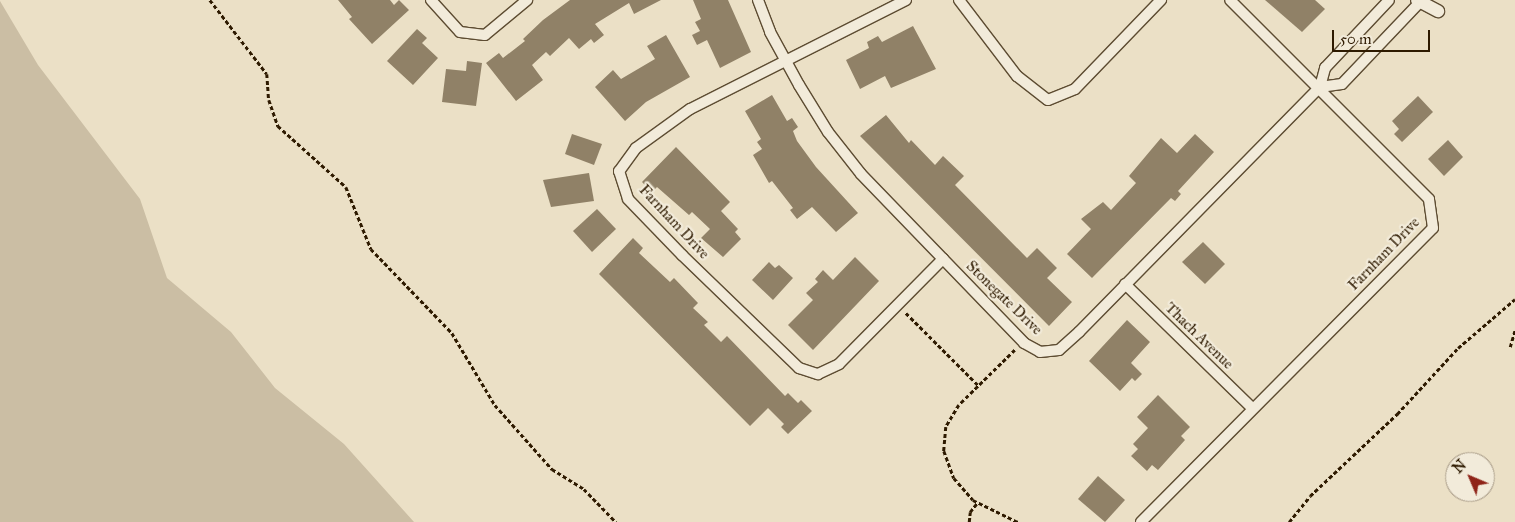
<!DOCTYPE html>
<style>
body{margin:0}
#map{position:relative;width:1515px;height:522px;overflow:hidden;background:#ebe0c6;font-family:"IM FELL Great Primer",serif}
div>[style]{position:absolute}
.green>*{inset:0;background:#cbbea4}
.building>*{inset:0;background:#908167}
.path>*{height:2.5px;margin-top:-1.25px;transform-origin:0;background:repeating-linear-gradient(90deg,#2e1a00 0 4px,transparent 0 6.5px)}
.roads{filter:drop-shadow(1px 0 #5d4c32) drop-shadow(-1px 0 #5d4c32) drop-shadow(0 1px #5d4c32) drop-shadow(0 -1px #5d4c32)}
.minor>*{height:10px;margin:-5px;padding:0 5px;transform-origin:5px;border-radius:5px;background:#f2ebda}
.tertiary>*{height:12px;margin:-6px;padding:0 6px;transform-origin:6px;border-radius:6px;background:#f2ebda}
span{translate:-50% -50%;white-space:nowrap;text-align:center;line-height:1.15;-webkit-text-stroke:4.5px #f2ebda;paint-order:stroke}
.street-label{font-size:15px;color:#2e1a00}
.north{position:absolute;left:1445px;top:452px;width:50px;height:50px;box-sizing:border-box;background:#f2ebda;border:1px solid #a49783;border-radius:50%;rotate:315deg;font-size:14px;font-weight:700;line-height:20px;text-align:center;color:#2e1a00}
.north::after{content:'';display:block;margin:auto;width:18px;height:22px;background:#8f2418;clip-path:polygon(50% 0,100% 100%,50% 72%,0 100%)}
.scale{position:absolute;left:1332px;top:30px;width:98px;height:22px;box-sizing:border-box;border:2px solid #2e1a00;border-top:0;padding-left:6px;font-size:15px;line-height:18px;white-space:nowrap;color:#2e1a00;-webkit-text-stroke:4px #f2ebda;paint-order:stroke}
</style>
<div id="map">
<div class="green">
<i style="clip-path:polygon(0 1px,38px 65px,140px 199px,167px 278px,231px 332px,275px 388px,344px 444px,414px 522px,0 522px)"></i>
</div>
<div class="building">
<i style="clip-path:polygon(338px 0,390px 0,394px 5px,399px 0,409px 10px,372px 44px,349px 19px,352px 17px)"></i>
<i style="clip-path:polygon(570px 0,661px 0,634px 14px,629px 3px,595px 24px,604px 35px,594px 43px,591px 39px,579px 49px,569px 38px,550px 56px,546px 52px,532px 65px,543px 80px,516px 101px,486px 63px,499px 53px,503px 58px,525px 41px,523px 39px,543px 20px)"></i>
<i style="clip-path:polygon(693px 0,728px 0,751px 52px,720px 68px,707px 40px,697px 45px,692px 35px,700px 31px,695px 22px,701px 19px)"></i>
<i style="clip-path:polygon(1265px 0,1315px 0,1325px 9px,1302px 32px)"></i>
<i style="clip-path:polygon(913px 26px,936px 69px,891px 88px,885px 76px,860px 89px,846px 60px,869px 48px,867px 42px,878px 36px,882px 42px)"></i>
<i style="clip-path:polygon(417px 29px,427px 38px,422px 43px,438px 58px,413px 85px,387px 61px)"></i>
<i style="clip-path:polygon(666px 35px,690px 77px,646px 102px,625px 121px,595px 87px,613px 70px,621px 79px,655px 59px,647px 46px)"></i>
<i style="clip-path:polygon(467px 61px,482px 63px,476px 106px,442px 102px,446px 69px,466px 71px)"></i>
<i style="clip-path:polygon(772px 95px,787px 121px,792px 118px,798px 127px,793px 131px,797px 141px,816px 167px,858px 213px,836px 232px,812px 207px,797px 219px,790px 210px,793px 208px,772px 181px,769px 183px,753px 155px,762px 149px,757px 142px,761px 139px,745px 111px)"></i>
<i style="clip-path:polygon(1418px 96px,1433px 112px,1402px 142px,1394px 134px,1399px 129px,1392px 121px)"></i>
<i style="clip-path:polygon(886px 115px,909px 143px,911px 140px,935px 165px,943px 156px,964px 176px,955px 185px,1027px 258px,1037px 248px,1057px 268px,1047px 278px,1072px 302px,1049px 326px,860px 136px)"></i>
<i style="clip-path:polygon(572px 134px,602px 144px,594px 165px,565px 154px)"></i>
<i style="clip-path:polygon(1195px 134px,1214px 152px,1178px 191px,1181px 194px,1175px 201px,1171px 198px,1092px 278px,1067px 254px,1091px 229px,1081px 219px,1103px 202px,1111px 210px,1136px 183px,1129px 176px,1161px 138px,1177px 153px)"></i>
<i style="clip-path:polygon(1448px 140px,1463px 157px,1444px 176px,1428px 159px)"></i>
<i style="clip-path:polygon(676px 147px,730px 202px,721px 211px,738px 229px,735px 232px,741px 239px,723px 257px,701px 238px,710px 229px,692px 212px,689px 215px,657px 187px,652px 192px,642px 182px)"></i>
<i style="clip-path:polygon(589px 173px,594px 201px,551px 207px,543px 180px)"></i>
<i style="clip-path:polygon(597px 209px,616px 229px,592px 252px,573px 231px)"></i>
<i style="clip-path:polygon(633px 238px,643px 248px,639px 253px,670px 282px,674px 278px,698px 303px,693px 308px,708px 322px,704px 325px,721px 342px,727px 336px,785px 396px,788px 393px,798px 403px,801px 400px,812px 411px,788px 434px,781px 427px,784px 424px,768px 408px,750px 426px,599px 274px)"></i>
<i style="clip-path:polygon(1203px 242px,1225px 264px,1205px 284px,1182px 262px)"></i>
<i style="clip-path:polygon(855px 257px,879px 281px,813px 350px,788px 325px,813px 300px,806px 293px,818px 282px,815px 279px,823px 270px,833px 280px)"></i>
<i style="clip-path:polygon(769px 262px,775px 268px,779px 265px,793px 278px,773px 300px,752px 280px)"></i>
<i style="clip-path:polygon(1127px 320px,1150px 342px,1131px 363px,1142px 374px,1135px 381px,1132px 378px,1120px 391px,1089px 361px)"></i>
<i style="clip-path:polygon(1158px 395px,1190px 427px,1181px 436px,1185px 440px,1158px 470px,1152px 465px,1147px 471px,1131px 456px,1138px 449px,1133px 444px,1148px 428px,1137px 417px)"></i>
<i style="clip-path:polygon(1098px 476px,1125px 500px,1105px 522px,1078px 499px)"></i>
</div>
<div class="path">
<i style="left:210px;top:0;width:93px;rotate:52.4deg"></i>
<i style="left:267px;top:74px;width:26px;rotate:86deg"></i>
<i style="left:269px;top:100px;width:28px;rotate:71deg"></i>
<i style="left:278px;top:126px;width:91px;rotate:41.9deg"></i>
<i style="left:346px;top:187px;width:67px;rotate:68deg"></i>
<i style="left:371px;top:249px;width:117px;rotate:46deg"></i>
<i style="left:452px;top:333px;width:84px;rotate:59.2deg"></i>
<i style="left:495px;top:405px;width:86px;rotate:48.3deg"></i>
<i style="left:552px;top:469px;width:38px;rotate:32deg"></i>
<i style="left:584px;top:489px;width:46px;rotate:45.9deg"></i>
<i style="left:906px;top:313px;width:102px;rotate:45deg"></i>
<i style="left:1510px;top:347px;width:19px;rotate:-74deg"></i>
<i style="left:1015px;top:350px;width:78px;rotate:135.5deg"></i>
<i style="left:959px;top:405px;width:26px;rotate:121deg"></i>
<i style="left:946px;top:427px;width:24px;rotate:95deg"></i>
<i style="left:944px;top:451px;width:29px;rotate:70deg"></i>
<i style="left:954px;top:478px;width:29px;rotate:49deg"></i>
<i style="left:973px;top:500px;width:50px;rotate:26.1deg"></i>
<i style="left:969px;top:522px;width:10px;rotate:-84deg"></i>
<i style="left:970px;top:512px;width:11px;rotate:-52deg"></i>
<i style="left:1289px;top:522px;width:33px;rotate:-51deg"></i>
<i style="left:1310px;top:496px;width:120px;rotate:-43.3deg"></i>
<i style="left:1397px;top:414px;width:90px;rotate:-47.3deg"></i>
<i style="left:1458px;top:348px;width:75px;rotate:-40.7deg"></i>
</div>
<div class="roads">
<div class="minor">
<i style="left:431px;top:0;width:43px;rotate:47.8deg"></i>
<i style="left:460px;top:32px;width:25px;rotate:7deg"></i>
<i style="left:485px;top:35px;width:55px;rotate:-39.8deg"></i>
<i style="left:758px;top:0;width:34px;rotate:69deg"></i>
<i style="left:770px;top:32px;width:60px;rotate:61.3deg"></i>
<i style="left:799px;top:85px;width:55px;rotate:58.3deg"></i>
<i style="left:828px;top:132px;width:53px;rotate:51.8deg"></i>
<i style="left:861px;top:174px;width:235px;rotate:46deg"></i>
<i style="left:1024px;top:343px;width:18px;rotate:29deg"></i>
<i style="left:1040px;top:352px;width:19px;rotate:-6deg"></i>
<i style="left:1059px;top:350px;width:27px;rotate:-42deg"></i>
<i style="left:1079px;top:332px;width:344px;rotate:-45.5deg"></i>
<i style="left:1320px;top:87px;width:20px;rotate:-75deg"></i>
<i style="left:1325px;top:68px;width:93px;rotate:-46.7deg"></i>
<i style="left:906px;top:0;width:242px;rotate:153.2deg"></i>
<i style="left:690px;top:109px;width:67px;rotate:144.2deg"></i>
<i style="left:636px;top:148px;width:29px;rotate:126deg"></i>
<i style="left:619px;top:171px;width:29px;rotate:72deg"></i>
<i style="left:628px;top:199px;width:78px;rotate:46deg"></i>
<i style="left:682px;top:255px;width:163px;rotate:44deg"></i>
<i style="left:799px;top:368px;width:20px;rotate:18deg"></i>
<i style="left:818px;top:374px;width:23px;rotate:-25deg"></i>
<i style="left:839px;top:364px;width:148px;rotate:-45.3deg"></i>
<i style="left:959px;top:0;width:96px;rotate:52.7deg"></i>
<i style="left:1017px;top:76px;width:39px;rotate:38deg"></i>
<i style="left:1048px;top:100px;width:29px;rotate:-22deg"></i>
<i style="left:1075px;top:89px;width:124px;rotate:-46deg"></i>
<i style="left:1320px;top:87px;width:22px;rotate:-8deg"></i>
<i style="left:1342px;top:84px;width:113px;rotate:-46.4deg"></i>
<i style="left:1125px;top:284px;width:177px;rotate:44.3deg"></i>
<i style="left:1141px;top:522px;width:414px;rotate:-45.2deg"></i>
<i style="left:1433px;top:228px;width:29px;rotate:-98deg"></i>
<i style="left:1429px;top:199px;width:281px;rotate:-135deg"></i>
</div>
<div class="tertiary">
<i style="left:1417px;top:0;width:24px;rotate:28deg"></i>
</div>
</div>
<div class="street-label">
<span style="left:674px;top:222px;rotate:47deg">Farnham Drive</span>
<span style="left:1384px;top:254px;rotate:-46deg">Farnham Drive</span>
<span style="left:1004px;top:298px;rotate:44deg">Stonegate Drive</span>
<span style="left:1199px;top:336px;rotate:44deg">Thach Avenue</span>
</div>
<div class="north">N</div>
<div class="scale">50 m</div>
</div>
